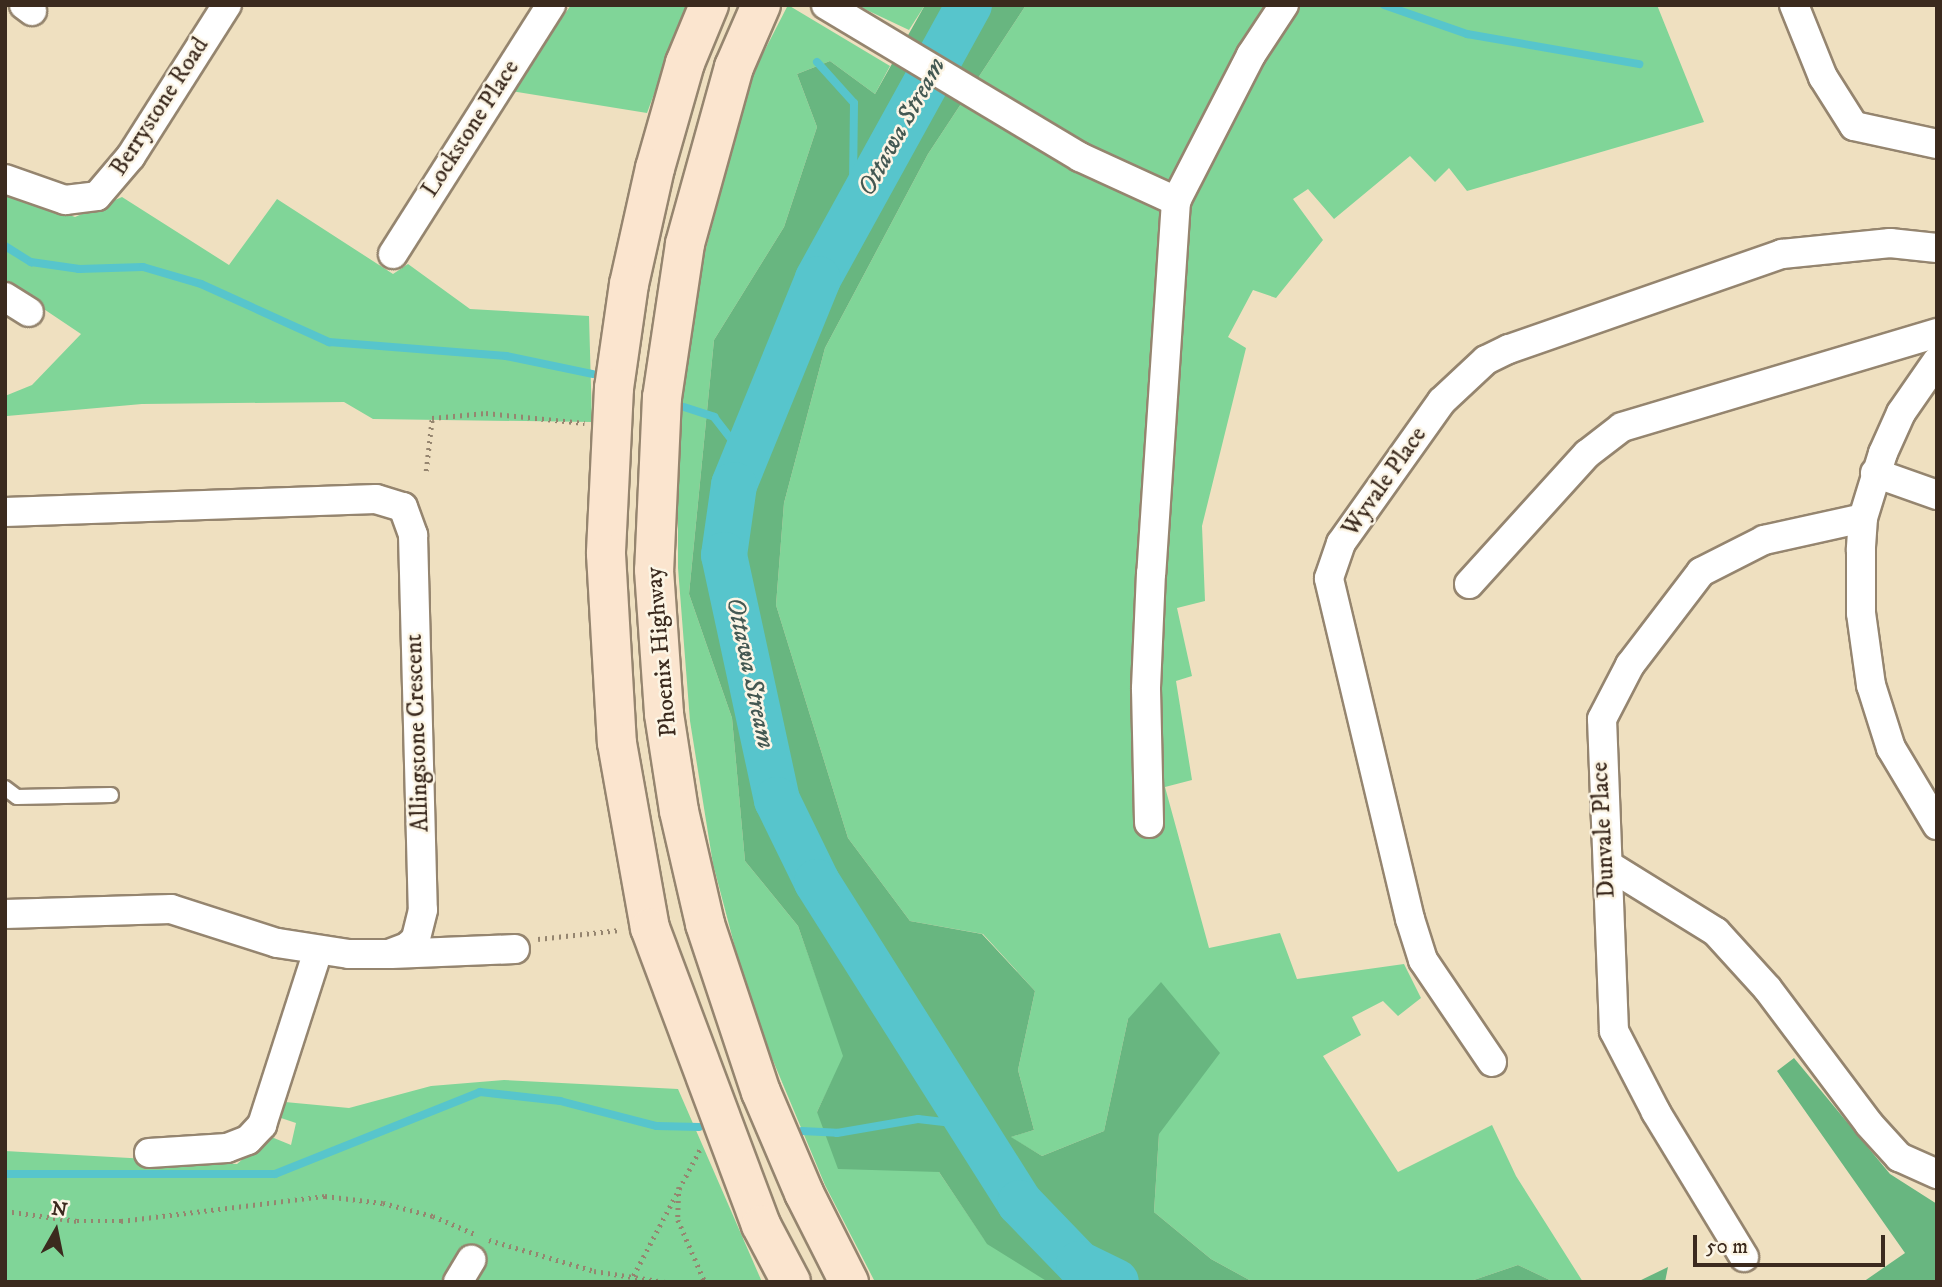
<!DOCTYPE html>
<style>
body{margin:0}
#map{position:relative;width:1942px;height:1287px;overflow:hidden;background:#efe0c0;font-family:"IM FELL DW Pica",serif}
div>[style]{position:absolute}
.green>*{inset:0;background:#80d598}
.forest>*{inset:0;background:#68b680}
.stream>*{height:8px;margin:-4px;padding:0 4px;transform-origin:4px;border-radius:4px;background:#57c5cc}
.river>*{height:46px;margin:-23px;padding:0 23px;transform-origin:23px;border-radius:23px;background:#57c5cc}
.path>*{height:4.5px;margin-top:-2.25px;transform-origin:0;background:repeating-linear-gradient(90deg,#95856f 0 2px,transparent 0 7px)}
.roads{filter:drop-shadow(2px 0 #95856f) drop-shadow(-2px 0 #95856f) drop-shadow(0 2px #95856f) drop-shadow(0 -2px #95856f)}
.service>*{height:14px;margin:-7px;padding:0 7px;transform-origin:7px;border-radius:7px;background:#fff}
.minor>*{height:28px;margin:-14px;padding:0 14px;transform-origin:14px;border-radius:14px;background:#fff}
.secondary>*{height:38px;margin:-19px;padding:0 19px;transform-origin:19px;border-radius:19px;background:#fbe5cf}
span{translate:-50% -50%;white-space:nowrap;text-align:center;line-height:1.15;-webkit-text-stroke:5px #fcf5e5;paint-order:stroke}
.street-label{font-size:24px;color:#3b2a1e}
.water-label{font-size:26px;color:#435852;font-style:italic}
.frame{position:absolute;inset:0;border:7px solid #3b2a1e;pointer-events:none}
.north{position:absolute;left:21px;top:1196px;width:70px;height:70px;-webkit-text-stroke:5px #fcf5e5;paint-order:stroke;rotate:9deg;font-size:19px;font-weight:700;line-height:28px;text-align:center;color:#3b2a1e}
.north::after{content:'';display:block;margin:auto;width:24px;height:32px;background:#3b2a1e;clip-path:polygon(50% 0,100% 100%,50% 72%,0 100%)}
.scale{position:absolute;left:1693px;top:1235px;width:192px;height:32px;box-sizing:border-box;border:4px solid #3b2a1e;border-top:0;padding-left:9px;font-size:21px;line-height:24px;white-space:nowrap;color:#3b2a1e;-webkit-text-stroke:5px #fcf5e5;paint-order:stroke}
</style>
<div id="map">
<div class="green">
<i style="clip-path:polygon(571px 5px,687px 5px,647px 113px,511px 91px)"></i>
<i style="clip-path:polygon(788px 5px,890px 66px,875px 94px,830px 61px,797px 74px,817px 127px,784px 227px,714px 340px,689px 594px,732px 718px,745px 861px,798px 926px,844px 1056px,817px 1112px,939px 1172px,984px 1239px,1050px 1282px,875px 1282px,825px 1185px,751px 1008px,713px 864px,690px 721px,678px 568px,678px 435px,698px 278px,753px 73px)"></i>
<i style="clip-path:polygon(856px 5px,925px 5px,909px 30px)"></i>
<i style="clip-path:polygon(1026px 5px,1657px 5px,1704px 122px,1467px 191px,1449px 168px,1435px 182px,1410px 156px,1334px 219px,1308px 189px,1293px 199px,1323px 240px,1276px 298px,1253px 290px,1228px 337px,1246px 348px,1202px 526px,1205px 601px,1177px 608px,1192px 676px,1176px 681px,1192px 780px,1165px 787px,1209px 948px,1280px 933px,1297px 979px,1404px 964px,1421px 998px,1398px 1016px,1383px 1001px,1352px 1017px,1361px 1035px,1323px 1056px,1398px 1172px,1492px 1125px,1516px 1176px,1583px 1282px,1554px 1282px,1518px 1265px,1468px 1282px,1253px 1282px,1211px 1259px,1154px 1212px,1159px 1134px,1128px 1019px,1104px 1131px,1042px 1156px,1010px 1137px,1034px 1130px,1018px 1070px,1035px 991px,983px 934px,910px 921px,848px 838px,776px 605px,784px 503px,825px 348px,928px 154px)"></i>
<i style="clip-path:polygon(5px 192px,75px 217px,122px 197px,229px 265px,277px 199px,393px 274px,408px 264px,470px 309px,589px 316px,592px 422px,373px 419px,344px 402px,142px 404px,7px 416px,5px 396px,32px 385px,81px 334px,5px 283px)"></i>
<i style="clip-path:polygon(504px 1080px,678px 1089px,762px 1282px,5px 1282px,5px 1151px,237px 1164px,269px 1136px,291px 1145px,296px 1123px,275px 1116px,285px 1102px,349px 1108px,431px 1086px)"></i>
</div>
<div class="forest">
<i style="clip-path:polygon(925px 5px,1026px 5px,928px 154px,825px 348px,784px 503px,776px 605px,848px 838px,910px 921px,982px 934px,1035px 991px,1018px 1070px,1034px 1130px,1011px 1137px,1042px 1156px,1104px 1131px,1128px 1019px,1161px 982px,1220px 1053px,1159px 1134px,1154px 1212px,1211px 1259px,1253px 1282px,1048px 1282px,987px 1244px,939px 1172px,838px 1169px,817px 1112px,843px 1056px,798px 926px,745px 861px,732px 718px,689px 594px,714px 340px,784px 227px,817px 127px,797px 74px,830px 61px,875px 94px)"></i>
<i style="clip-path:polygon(1794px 1058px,1890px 1174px,1937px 1204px,1937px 1282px,1863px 1282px,1905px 1253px,1777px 1071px)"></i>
<i style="clip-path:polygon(1518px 1265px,1554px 1282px,1468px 1282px)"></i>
<i style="clip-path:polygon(1668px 1267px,1665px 1282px,1637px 1282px)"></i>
</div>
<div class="stream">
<i style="left:1384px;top:5px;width:88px;rotate:19.3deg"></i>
<i style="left:1467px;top:34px;width:175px;rotate:9.9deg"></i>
<i style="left:817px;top:62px;width:55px;rotate:47.9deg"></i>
<i style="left:854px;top:103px;width:87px;rotate:90.7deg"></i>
<i style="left:853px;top:190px;width:17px;rotate:73deg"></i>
<i style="left:5px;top:246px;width:31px;rotate:32deg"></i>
<i style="left:31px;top:262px;width:49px;rotate:8.3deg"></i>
<i style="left:79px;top:269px;width:64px;rotate:-1.8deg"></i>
<i style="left:143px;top:267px;width:60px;rotate:16.3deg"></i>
<i style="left:201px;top:284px;width:141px;rotate:24.4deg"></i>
<i style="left:329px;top:342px;width:178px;rotate:4.5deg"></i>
<i style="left:506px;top:356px;width:89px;rotate:11.7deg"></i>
<i style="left:684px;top:407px;width:32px;rotate:18deg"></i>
<i style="left:714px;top:417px;width:51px;rotate:52.2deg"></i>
<i style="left:802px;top:1131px;width:35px;rotate:3deg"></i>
<i style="left:837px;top:1133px;width:82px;rotate:-9.8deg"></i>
<i style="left:918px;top:1119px;width:52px;rotate:6.6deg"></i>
<i style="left:5px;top:1174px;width:270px"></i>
<i style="left:275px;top:1174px;width:221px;rotate:-21.8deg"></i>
<i style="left:480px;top:1092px;width:81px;rotate:6.4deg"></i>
<i style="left:560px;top:1101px;width:100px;rotate:14.5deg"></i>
<i style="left:657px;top:1126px;width:42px;rotate:1.4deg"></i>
</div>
<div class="river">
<i style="left:969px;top:5px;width:313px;rotate:118.9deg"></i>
<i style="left:818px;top:279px;width:222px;rotate:112.2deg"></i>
<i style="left:734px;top:485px;width:71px;rotate:98.1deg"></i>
<i style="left:724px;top:555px;width:251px;rotate:77.8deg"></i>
<i style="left:777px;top:800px;width:91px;rotate:64deg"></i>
<i style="left:817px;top:882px;width:380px;rotate:57.7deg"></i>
<i style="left:1020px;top:1203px;width:85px;rotate:46deg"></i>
<i style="left:1079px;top:1264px;width:41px;rotate:25.9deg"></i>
</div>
<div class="path">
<i style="left:426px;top:471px;width:53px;rotate:-83.5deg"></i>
<i style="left:432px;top:418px;width:54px;rotate:-5.3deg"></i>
<i style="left:486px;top:413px;width:99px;rotate:5.8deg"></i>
<i style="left:538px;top:939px;width:82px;rotate:-6.3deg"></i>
<i style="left:679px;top:1187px;width:33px;rotate:92deg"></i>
<i style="left:678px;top:1220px;width:68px;rotate:66.5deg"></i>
<i style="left:5px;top:1211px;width:73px;rotate:7.9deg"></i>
<i style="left:77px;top:1221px;width:44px"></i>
<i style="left:121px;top:1221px;width:206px;rotate:-7deg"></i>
<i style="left:325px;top:1196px;width:58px;rotate:6.9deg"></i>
<i style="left:383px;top:1203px;width:52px;rotate:14.6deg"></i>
<i style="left:433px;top:1216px;width:46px;rotate:23.2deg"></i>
<i style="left:489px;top:1240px;width:109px;rotate:16.4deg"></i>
<i style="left:594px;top:1271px;width:72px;rotate:8.8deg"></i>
<i style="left:630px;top:1282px;width:150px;rotate:-62.2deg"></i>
</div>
<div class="roads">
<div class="service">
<i style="left:5px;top:788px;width:15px;rotate:37deg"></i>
<i style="left:17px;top:797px;width:94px;rotate:-1.2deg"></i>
</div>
<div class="minor">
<i style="left:24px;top:5px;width:10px;rotate:37deg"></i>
<i style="left:826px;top:5px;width:296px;rotate:30.9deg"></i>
<i style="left:1080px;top:157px;width:106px;rotate:24.6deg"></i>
<i style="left:1176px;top:201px;width:373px;rotate:93.8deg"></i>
<i style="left:1151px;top:573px;width:116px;rotate:92.5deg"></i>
<i style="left:1146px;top:689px;width:134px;rotate:88.7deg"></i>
<i style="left:1794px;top:5px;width:78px;rotate:68.1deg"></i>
<i style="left:1823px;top:77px;width:58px;rotate:57.7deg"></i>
<i style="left:1854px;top:126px;width:85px;rotate:12.2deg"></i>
<i style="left:5px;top:179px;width:64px;rotate:19.3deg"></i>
<i style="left:65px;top:200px;width:32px;rotate:-7deg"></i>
<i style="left:97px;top:196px;width:52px;rotate:-49.6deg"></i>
<i style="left:131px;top:156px;width:179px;rotate:-57.6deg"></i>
<i style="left:1176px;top:201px;width:164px;rotate:-62.8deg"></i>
<i style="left:1251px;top:55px;width:60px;rotate:-56.6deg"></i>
<i style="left:393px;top:254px;width:295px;rotate:-57.6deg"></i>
<i style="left:5px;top:297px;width:28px;rotate:32deg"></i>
<i style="left:1937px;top:361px;width:63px;rotate:124.7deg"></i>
<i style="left:1901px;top:413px;width:44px;rotate:114.2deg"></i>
<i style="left:1883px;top:453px;width:68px;rotate:107.1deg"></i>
<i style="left:1863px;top:518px;width:32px;rotate:94deg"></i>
<i style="left:1861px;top:550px;width:63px;rotate:90deg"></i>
<i style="left:1861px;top:613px;width:73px;rotate:82.1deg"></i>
<i style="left:1871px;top:685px;width:66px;rotate:72.4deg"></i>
<i style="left:1891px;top:748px;width:90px;rotate:59.1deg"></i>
<i style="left:1875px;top:473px;width:66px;rotate:19.5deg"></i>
<i style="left:5px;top:512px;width:371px;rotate:-2deg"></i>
<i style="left:376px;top:499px;width:28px;rotate:17deg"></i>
<i style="left:403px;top:507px;width:30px;rotate:70deg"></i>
<i style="left:413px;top:535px;width:375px;rotate:88.5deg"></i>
<i style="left:423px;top:910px;width:30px;rotate:104deg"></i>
<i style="left:416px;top:939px;width:12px;rotate:138deg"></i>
<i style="left:407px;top:947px;width:19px;rotate:159deg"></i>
<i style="left:389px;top:954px;width:40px;rotate:180deg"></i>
<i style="left:349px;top:954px;width:73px;rotate:-171.3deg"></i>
<i style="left:277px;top:943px;width:111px;rotate:-162.2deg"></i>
<i style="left:171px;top:909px;width:166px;rotate:178.3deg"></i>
<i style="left:1469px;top:584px;width:176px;rotate:-47.8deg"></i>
<i style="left:1587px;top:454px;width:44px;rotate:-37.6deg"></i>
<i style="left:1622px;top:427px;width:329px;rotate:-16.6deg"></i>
<i style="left:1608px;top:865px;width:127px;rotate:31.8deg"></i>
<i style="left:1716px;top:932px;width:76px;rotate:47.7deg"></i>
<i style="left:1767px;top:988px;width:170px;rotate:53.1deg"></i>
<i style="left:1869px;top:1124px;width:45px;rotate:47.7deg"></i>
<i style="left:1899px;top:1157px;width:42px;rotate:24.1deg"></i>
<i style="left:392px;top:954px;width:123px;rotate:-2.3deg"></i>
<i style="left:1492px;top:1062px;width:123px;rotate:-124.1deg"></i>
<i style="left:1423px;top:960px;width:43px;rotate:-107.6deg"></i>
<i style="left:1410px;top:919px;width:350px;rotate:-103.4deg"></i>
<i style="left:1329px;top:578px;width:37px;rotate:-71deg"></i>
<i style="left:1341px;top:543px;width:174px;rotate:-54.6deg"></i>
<i style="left:1442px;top:401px;width:60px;rotate:-43deg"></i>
<i style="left:1486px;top:360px;width:25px;rotate:-26deg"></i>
<i style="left:1509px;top:349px;width:289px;rotate:-19.2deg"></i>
<i style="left:1782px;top:254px;width:109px;rotate:-5.8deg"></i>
<i style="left:1890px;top:243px;width:47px;rotate:6.1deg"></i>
<i style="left:149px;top:1153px;width:78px;rotate:-3.7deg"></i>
<i style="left:227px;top:1148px;width:22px;rotate:-21deg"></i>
<i style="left:248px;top:1140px;width:21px;rotate:-47deg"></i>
<i style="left:262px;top:1125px;width:183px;rotate:-72.2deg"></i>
<i style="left:1744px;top:1257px;width:170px;rotate:-121.3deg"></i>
<i style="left:1656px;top:1112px;width:91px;rotate:-117.4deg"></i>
<i style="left:1614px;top:1031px;width:312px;rotate:-92.2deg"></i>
<i style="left:1602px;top:719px;width:61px;rotate:-62.6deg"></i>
<i style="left:1630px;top:665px;width:117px;rotate:-52.6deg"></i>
<i style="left:1701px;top:572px;width:71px;rotate:-26.9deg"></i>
<i style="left:1764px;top:540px;width:101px;rotate:-12.5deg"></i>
<i style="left:458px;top:1282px;width:26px;rotate:-59deg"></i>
</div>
<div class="secondary">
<i style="left:709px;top:5px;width:63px;rotate:112.5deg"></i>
<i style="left:685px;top:63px;width:109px;rotate:105.9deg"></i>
<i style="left:655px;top:168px;width:119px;rotate:102.6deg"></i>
<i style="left:629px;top:284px;width:105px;rotate:98.2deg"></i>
<i style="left:614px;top:388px;width:166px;rotate:92.8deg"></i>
<i style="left:606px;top:554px;width:189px;rotate:86.7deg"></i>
<i style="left:617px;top:743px;width:188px;rotate:79.9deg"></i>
<i style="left:650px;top:928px;width:317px;rotate:69.5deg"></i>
<i style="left:761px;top:1225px;width:64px;rotate:62.2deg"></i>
<i style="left:761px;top:5px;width:68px;rotate:113.5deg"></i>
<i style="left:734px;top:67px;width:184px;rotate:105.5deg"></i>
<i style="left:685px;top:244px;width:155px;rotate:98.5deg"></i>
<i style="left:662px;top:397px;width:173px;rotate:92.6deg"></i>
<i style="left:654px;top:570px;width:144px;rotate:86deg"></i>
<i style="left:664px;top:714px;width:98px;rotate:81.2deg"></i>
<i style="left:679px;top:811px;width:116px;rotate:77deg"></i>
<i style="left:705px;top:924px;width:177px;rotate:71.6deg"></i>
<i style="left:761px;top:1092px;width:110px;rotate:66.9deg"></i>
<i style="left:804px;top:1193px;width:100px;rotate:63.2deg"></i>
</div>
</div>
<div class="street-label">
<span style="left:160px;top:107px;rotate:-57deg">Berrystone Road</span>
<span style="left:471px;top:129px;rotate:-57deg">Lockstone Place</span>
<span style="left:1385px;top:482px;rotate:-55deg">Wyvale Place</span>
<span style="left:662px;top:652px;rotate:-95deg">Phoenix Highway</span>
<span style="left:418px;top:733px;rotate:-92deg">Allingstone Crescent</span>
<span style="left:1604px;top:830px;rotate:-93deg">Dunvale Place</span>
</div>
<div class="water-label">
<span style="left:902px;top:127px;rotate:-61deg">Ottawa Stream</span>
<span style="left:750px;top:673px;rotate:78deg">Ottawa Stream</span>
</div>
<div class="frame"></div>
<div class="north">N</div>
<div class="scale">50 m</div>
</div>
